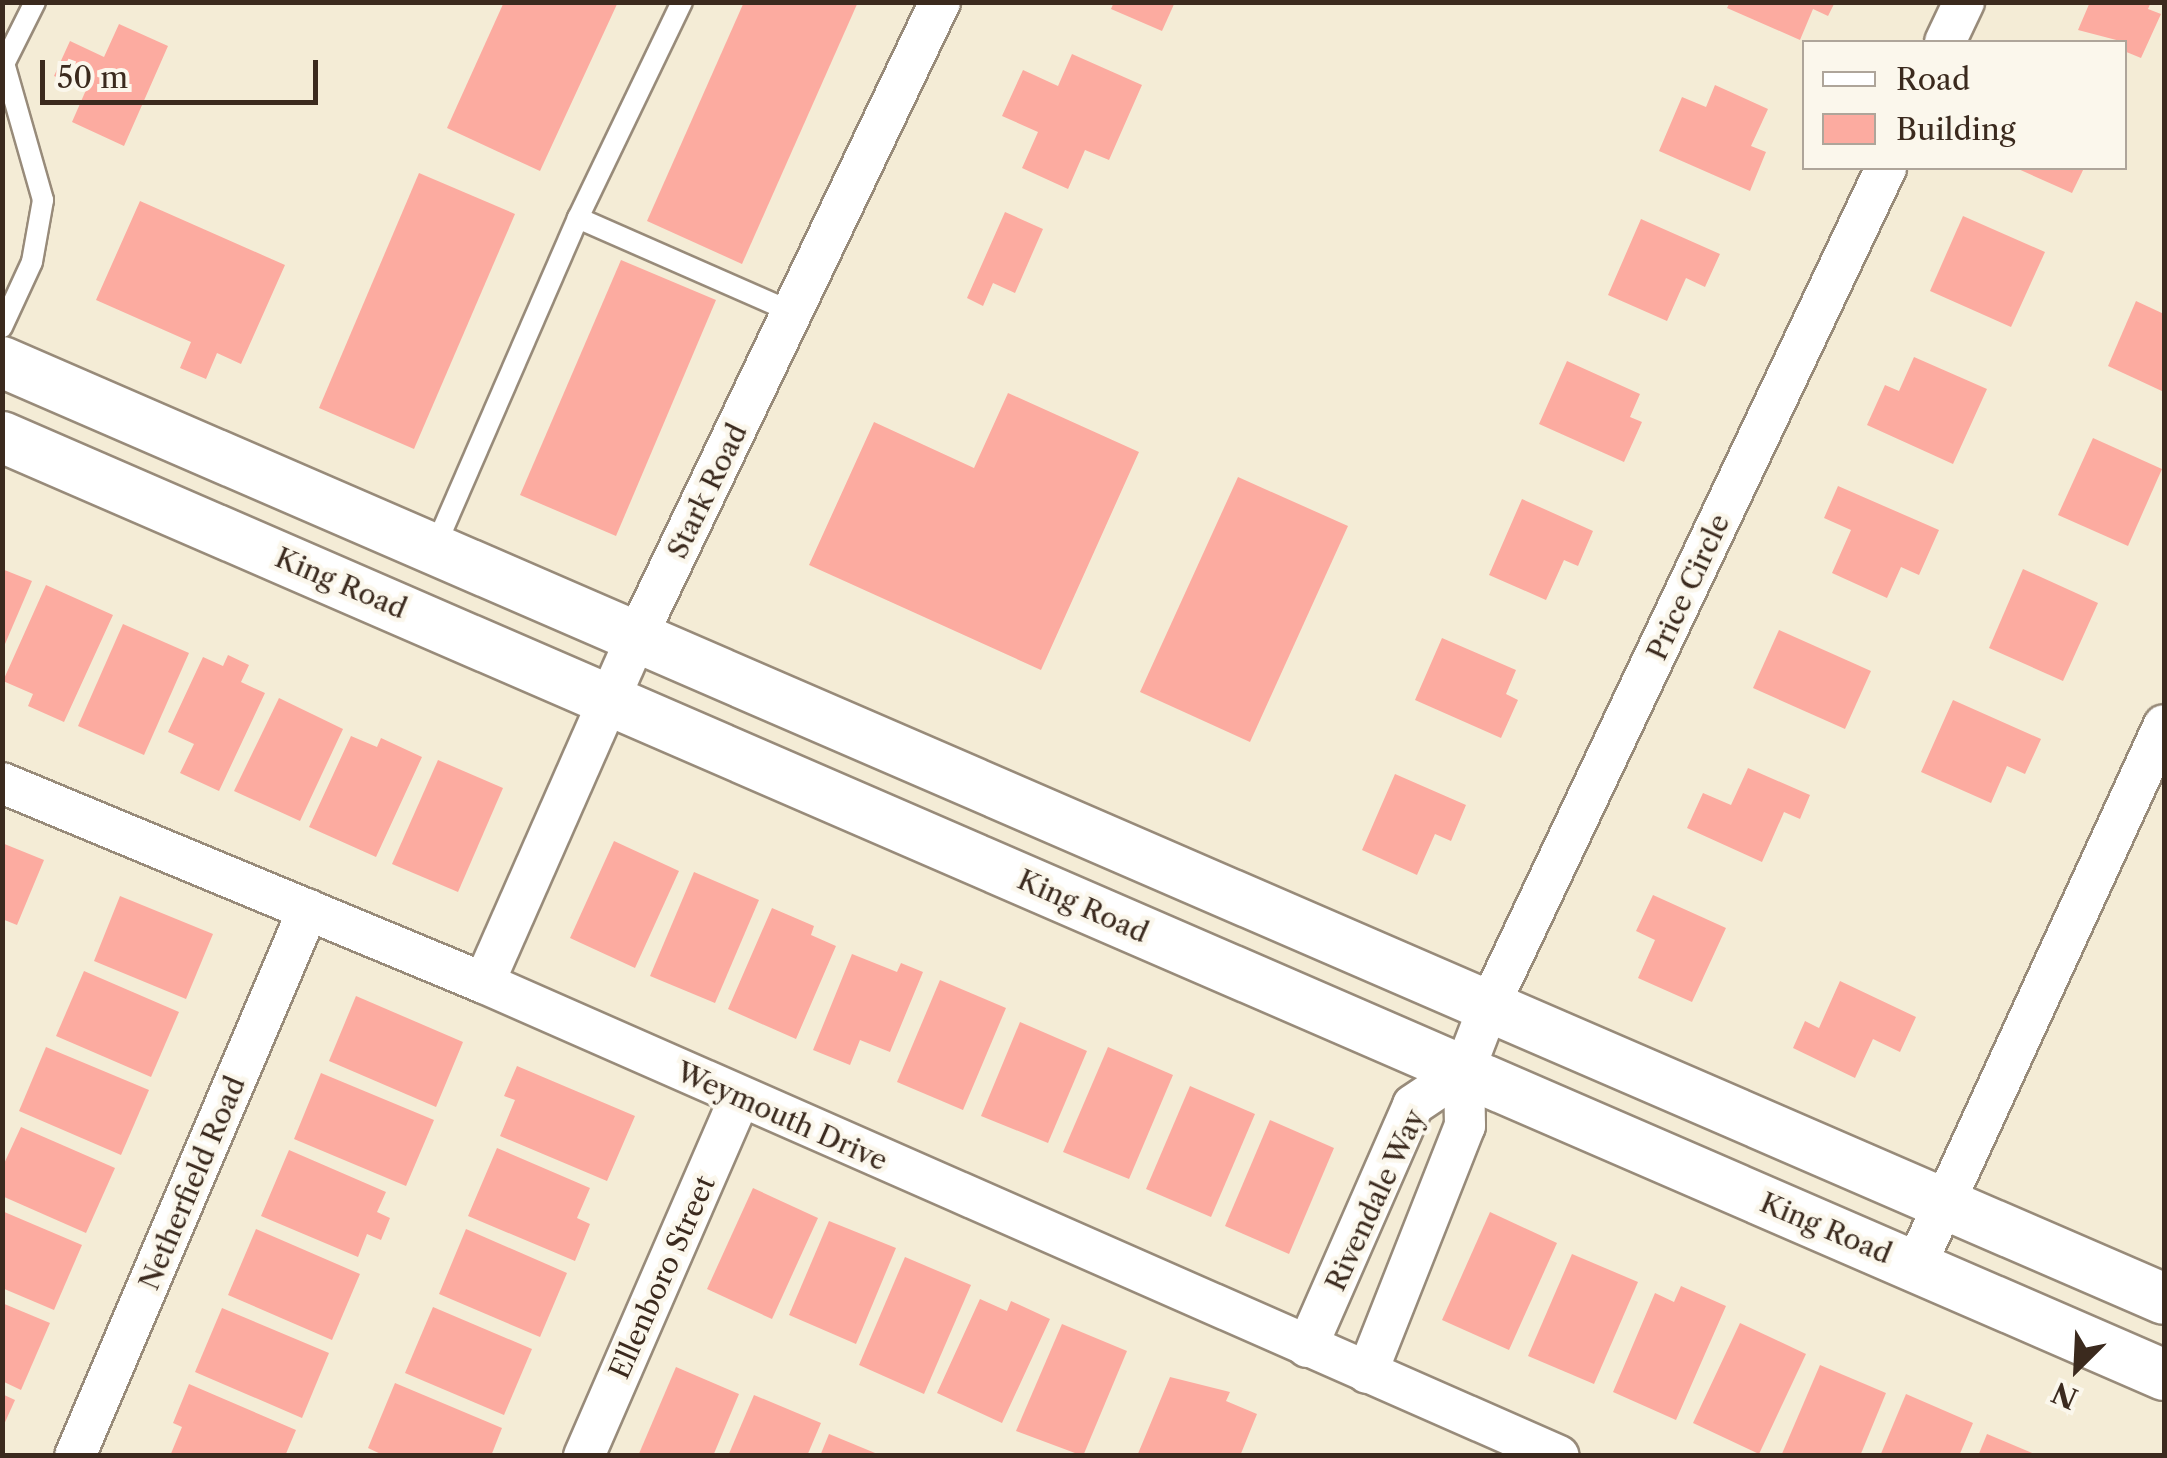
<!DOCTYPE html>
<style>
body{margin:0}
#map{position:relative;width:2167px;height:1458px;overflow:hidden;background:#f4ecd6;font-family:"Libre Caslon Text",serif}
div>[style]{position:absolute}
.building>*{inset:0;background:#fcaba0}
.roads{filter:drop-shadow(2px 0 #988b7a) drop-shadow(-2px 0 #988b7a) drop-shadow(0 2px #988b7a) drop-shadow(0 -2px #988b7a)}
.service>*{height:20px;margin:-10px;padding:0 10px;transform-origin:10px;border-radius:10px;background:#fff}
.minor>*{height:40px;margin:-20px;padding:0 20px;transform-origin:20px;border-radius:20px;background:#fff}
.tertiary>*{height:50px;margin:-25px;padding:0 25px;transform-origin:25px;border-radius:25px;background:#fff}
span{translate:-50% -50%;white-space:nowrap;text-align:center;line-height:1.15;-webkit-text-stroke:9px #fbf7ec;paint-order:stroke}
.street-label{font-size:28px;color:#3b2a1e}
.frame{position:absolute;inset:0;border:5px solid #3b2a1e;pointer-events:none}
.legend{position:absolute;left:1802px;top:40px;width:325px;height:130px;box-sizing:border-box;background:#fbf7ec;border:2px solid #aea59a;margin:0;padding:12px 18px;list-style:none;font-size:30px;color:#3b2a1e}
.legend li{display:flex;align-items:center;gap:20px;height:50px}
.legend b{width:50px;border:2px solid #aea59a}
.north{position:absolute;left:2027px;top:1318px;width:100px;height:100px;-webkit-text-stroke:8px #fbf7ec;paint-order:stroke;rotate:204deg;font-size:28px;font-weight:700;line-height:40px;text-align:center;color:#3b2a1e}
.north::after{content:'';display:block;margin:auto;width:35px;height:45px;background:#3b2a1e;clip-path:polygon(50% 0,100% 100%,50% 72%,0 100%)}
.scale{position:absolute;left:40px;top:60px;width:278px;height:45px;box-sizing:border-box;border:5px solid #3b2a1e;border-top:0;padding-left:12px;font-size:30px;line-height:35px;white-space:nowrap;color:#3b2a1e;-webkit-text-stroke:8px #fbf7ec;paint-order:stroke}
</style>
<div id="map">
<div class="building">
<i style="clip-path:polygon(504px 2px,618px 2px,540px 171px,447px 128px)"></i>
<i style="clip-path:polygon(744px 2px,858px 2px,742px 264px,647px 221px)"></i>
<i style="clip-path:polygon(1114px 2px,1175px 2px,1162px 31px,1111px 9px)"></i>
<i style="clip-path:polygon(1730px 2px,1835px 2px,1828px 16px,1813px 9px,1800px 40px,1727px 8px)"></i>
<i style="clip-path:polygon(2090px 2px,2151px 2px,2148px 9px,2161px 14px,2141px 58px,2124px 51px,2124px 42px,2078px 30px)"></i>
<i style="clip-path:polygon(119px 24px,168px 46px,124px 146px,72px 122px,86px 90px,54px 76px,70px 41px,104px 57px)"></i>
<i style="clip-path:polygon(1072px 54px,1142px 85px,1109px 160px,1085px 150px,1068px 189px,1022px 168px,1038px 132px,1002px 116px,1023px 70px,1058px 86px)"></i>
<i style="clip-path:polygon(1715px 85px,1768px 109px,1751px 146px,1766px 152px,1750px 191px,1659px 151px,1682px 97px,1706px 107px)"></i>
<i style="clip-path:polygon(2016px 168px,2084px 168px,2072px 193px)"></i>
<i style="clip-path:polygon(419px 173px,515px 214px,414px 449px,319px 408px)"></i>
<i style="clip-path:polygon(140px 201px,285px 265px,241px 364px,217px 353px,206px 379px,180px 368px,191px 342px,96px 300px)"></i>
<i style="clip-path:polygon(1005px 212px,1043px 229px,1015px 293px,993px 283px,983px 306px,967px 298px)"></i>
<i style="clip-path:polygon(1963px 216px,2045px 252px,2011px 327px,1930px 291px)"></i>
<i style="clip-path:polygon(1641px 219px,1720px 254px,1705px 287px,1686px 278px,1667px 321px,1608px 295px)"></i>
<i style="clip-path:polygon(621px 260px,716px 300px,616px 536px,520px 495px)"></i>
<i style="clip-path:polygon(2136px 301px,2164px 314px,2164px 392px,2108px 366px)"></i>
<i style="clip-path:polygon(1914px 357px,1987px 389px,1953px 464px,1867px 425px,1885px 385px,1899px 391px)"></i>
<i style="clip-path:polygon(1567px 361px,1640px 394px,1630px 417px,1642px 422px,1624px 462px,1539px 424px)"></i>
<i style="clip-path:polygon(1008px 393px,1139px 452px,1041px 670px,809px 565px,874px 422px,974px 468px)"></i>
<i style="clip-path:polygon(2093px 438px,2162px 469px,2128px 546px,2058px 515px)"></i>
<i style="clip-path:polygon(1238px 477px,1348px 526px,1250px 742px,1140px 692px)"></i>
<i style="clip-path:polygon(1838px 486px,1939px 530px,1919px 575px,1901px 567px,1887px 598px,1832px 573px,1851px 530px,1824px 518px)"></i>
<i style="clip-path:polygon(1522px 499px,1593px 531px,1578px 566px,1564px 560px,1546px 600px,1489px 575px)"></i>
<i style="clip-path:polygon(2px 569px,32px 581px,2px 651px)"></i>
<i style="clip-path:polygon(2023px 569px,2098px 603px,2063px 681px,1989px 648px)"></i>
<i style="clip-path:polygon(46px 585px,113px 615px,64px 722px,28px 706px,33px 694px,3px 681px)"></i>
<i style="clip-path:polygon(123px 624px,189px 653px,144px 755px,78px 726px)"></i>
<i style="clip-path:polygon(1779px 630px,1871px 671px,1845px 729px,1753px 688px)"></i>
<i style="clip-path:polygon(1442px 638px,1516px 670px,1506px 694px,1518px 700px,1501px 738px,1415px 700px)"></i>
<i style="clip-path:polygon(228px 655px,249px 665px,241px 682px,265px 693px,219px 791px,180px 773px,194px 744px,168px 732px,203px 657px,223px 666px)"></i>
<i style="clip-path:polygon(279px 698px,343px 729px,300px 821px,234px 791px)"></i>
<i style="clip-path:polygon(1953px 700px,2041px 739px,2025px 774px,2007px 766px,1991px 803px,1921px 772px)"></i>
<i style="clip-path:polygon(351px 736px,377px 747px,381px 738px,422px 757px,376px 857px,309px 827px)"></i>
<i style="clip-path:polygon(438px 760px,503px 788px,458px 892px,392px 864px)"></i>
<i style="clip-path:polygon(1748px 768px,1810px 795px,1800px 819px,1784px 812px,1762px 862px,1687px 828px,1703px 793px,1731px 805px)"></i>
<i style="clip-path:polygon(1395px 774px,1466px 805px,1451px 841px,1435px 834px,1417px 875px,1362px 850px)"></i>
<i style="clip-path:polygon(614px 841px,679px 871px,635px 968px,570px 938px)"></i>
<i style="clip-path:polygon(2px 843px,44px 860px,17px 925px,2px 919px)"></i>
<i style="clip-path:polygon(694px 872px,759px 900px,715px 1003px,650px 976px)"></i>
<i style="clip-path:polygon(1653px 895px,1726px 928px,1692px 1002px,1638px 978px,1655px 940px,1636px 931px)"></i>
<i style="clip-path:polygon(120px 896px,213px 934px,186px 999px,94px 961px)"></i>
<i style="clip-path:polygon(772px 908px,814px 926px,811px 935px,836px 946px,796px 1039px,728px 1009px)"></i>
<i style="clip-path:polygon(852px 954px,897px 972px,901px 963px,923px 972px,890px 1052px,860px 1040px,850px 1065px,813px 1050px)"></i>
<i style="clip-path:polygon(84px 971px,179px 1012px,151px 1077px,56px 1036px)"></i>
<i style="clip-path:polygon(940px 980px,1006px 1008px,963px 1110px,897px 1082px)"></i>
<i style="clip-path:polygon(1840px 981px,1916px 1017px,1900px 1052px,1873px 1039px,1855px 1078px,1793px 1048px,1805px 1021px,1819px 1028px)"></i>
<i style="clip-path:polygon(356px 996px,463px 1042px,436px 1107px,329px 1061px)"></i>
<i style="clip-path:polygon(1020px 1022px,1087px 1051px,1048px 1143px,981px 1116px)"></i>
<i style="clip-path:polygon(46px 1047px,149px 1090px,121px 1155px,19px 1111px)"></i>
<i style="clip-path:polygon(1108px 1047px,1173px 1075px,1129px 1179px,1063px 1152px)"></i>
<i style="clip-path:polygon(517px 1066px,635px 1116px,607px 1181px,500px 1136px,515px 1100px,504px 1096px)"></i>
<i style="clip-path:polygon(321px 1073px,434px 1120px,406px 1186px,294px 1139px)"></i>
<i style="clip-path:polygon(1190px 1086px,1255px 1114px,1211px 1217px,1146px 1189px)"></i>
<i style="clip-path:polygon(1270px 1120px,1334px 1148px,1289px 1254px,1225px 1226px)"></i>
<i style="clip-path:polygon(21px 1127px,115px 1168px,86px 1233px,2px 1196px,2px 1168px)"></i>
<i style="clip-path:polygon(497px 1148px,590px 1188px,577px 1218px,590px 1224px,575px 1261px,468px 1216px)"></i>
<i style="clip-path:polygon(289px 1150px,386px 1192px,377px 1212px,390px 1218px,381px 1240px,367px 1234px,358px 1257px,261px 1216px)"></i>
<i style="clip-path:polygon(753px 1188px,818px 1218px,772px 1319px,707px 1289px)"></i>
<i style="clip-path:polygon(2px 1211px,82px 1245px,54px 1310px,2px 1288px)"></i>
<i style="clip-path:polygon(1490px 1212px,1557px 1243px,1509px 1350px,1442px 1320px)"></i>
<i style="clip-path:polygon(829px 1221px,896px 1248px,856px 1344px,789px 1315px)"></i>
<i style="clip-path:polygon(256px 1229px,360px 1274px,332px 1340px,228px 1295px)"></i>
<i style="clip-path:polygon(466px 1229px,567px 1273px,540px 1337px,439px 1294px)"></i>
<i style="clip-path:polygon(1572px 1254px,1638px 1282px,1594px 1384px,1528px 1356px)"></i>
<i style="clip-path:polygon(905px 1257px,971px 1285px,924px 1394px,859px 1365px)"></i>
<i style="clip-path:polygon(1681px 1286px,1726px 1306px,1676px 1420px,1613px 1392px,1655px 1293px,1674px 1302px)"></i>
<i style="clip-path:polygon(980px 1299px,1007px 1311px,1011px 1301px,1050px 1319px,1002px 1423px,937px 1393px)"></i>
<i style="clip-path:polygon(2px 1303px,50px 1323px,21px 1390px,2px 1381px)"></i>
<i style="clip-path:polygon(433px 1307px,532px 1349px,504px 1415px,405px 1373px)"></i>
<i style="clip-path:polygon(222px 1308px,329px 1353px,302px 1418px,195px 1372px)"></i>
<i style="clip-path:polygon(1740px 1323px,1806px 1354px,1759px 1454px,1693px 1423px)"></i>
<i style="clip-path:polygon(1062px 1324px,1127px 1351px,1083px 1456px,1016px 1431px)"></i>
<i style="clip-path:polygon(1820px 1365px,1886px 1393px,1860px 1456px,1781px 1456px)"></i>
<i style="clip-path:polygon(676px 1367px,739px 1394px,713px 1456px,638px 1456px)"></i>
<i style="clip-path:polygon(1170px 1377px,1230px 1392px,1226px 1401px,1257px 1414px,1240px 1456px,1137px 1456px)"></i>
<i style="clip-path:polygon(395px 1383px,502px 1428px,491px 1456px,385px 1456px,368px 1448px)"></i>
<i style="clip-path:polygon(189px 1384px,296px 1430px,285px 1456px,170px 1456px,182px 1427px,173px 1423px)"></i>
<i style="clip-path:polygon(2px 1394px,15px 1400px,2px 1429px)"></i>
<i style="clip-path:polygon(1906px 1394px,1973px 1423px,1959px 1456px,1880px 1456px)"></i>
<i style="clip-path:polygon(754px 1395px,821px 1423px,807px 1456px,728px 1456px)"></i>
<i style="clip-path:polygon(829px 1434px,880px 1455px,880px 1456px,820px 1456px)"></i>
<i style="clip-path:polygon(1987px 1434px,2037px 1455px,2037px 1456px,1978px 1456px)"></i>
</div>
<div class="roads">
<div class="service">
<i style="left:2px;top:56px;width:150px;rotate:74.1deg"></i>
<i style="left:43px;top:200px;width:63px;rotate:100.1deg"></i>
<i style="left:32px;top:262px;width:72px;rotate:114.8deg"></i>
<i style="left:5px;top:62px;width:67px;rotate:-63.4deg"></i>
<i style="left:578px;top:218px;width:240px;rotate:-64.3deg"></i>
<i style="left:435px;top:547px;width:359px;rotate:-66.5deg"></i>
<i style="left:578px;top:218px;width:234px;rotate:23.7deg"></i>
</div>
<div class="minor">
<i style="left:1945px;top:42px;width:44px;rotate:-64.6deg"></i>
<i style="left:2px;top:783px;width:522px;rotate:22.54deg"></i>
<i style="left:484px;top:983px;width:1174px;rotate:23.75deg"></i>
<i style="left:484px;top:983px;width:381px;rotate:-66.2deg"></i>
<i style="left:638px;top:634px;width:700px;rotate:-64.46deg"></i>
<i style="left:1915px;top:1267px;width:596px;rotate:-65.33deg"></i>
<i style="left:1307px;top:1347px;width:264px;rotate:-66.3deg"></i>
<i style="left:1413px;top:1105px;width:61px;rotate:-33.7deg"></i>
<i style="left:1367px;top:1373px;width:266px;rotate:-68.4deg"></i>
<i style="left:1465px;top:1126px;width:55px;rotate:-91deg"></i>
<i style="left:1464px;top:1071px;width:70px;rotate:-69deg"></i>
<i style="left:1489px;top:1006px;width:927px;rotate:-64.65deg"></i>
<i style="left:75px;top:1456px;width:594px;rotate:-66.89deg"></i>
<i style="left:584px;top:1456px;width:391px;rotate:-66.5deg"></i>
</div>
<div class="tertiary">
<i style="left:2px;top:362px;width:2356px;rotate:23.43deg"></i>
<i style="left:2px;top:437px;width:2357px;rotate:23.45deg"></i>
</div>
</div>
<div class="street-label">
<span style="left:707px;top:491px;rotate:-64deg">Stark Road</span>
<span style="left:341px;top:583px;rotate:23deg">King Road</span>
<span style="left:1688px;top:587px;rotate:-65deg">Price Circle</span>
<span style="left:1083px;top:906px;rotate:24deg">King Road</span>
<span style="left:782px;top:1116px;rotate:24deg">Weymouth Drive</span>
<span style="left:192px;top:1183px;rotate:-67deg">Netherfield Road</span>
<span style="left:1375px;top:1200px;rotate:-65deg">Rivendale Way</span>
<span style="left:1826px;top:1228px;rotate:23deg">King Road</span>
<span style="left:662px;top:1277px;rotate:-66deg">Ellenboro Street</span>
</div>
<div class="frame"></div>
<ul class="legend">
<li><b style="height:12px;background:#fff"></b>Road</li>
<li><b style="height:28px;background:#fcaba0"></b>Building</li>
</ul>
<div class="north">N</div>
<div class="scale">50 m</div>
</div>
